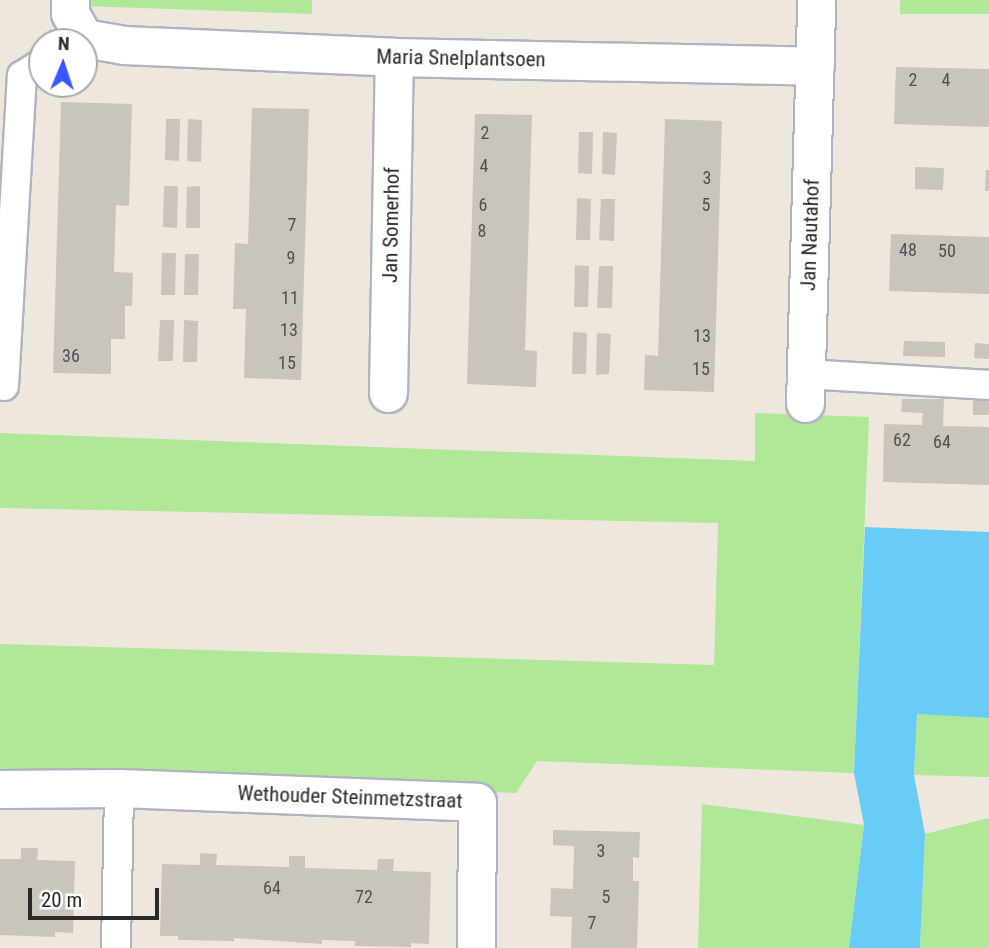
<!DOCTYPE html>
<style>
body{margin:0}
#map{position:relative;width:989px;height:948px;overflow:hidden;background:#eee7dd;font-family:"Roboto Condensed",sans-serif}
div>[style]{position:absolute}
.green>*{inset:0;background:#afe896}
.water>*{inset:0;background:#69ccf6}
.building>*{inset:0;background:#c9c4bc}
.roads{filter:drop-shadow(2px 0 #b1b3c0) drop-shadow(-2px 0 #b1b3c0) drop-shadow(0 2px #b1b3c0) drop-shadow(0 -2px #b1b3c0)}
.pedestrian>*{height:28px;margin:-14px;padding:0 14px;transform-origin:14px;border-radius:14px;background:#fff}
.minor>*{height:37px;margin:-18.5px;padding:0 18.5px;transform-origin:18.5px;border-radius:18.5px;background:#fff}
span{translate:-50% -50%;white-space:nowrap;text-align:center;line-height:1.15;-webkit-text-stroke:6px #fff;paint-order:stroke}
.number-label{font-size:18px;color:#52514f}
.number-label span{-webkit-text-stroke-width:0}
.street-label{font-size:21px;color:#2b2b2b}
.north{position:absolute;left:28px;top:28px;width:70px;height:70px;box-sizing:border-box;background:#fff;border:2px solid #aaa;border-radius:50%;rotate:2deg;font-size:19px;font-weight:700;line-height:28px;text-align:center;color:#2b2b2b}
.north::after{content:'';display:block;margin:auto;width:24px;height:32px;background:#3857ff;clip-path:polygon(50% 0,100% 100%,50% 72%,0 100%)}
.scale{position:absolute;left:28px;top:888px;width:131px;height:32px;box-sizing:border-box;border:4px solid #2b2b2b;border-top:0;padding-left:9px;font-size:21px;line-height:24px;white-space:nowrap;color:#2b2b2b;-webkit-text-stroke:5px #fff;paint-order:stroke}
</style>
<div id="map">
<div class="green">
<i style="clip-path:polygon(84px 0,312px 0,312px 14px,84px 6px)"></i>
<i style="clip-path:polygon(900px 0,989px 0,989px 14px,900px 14px)"></i>
<i style="clip-path:polygon(755px 413px,869px 417px,854px 773px,537px 761px,516px 793px,0 774px,0 644px,714px 665px,718px 523px,0 508px,0 433px,755px 461px)"></i>
<i style="clip-path:polygon(917px 713px,989px 718px,989px 777px,914px 775px)"></i>
<i style="clip-path:polygon(702px 804px,864px 825px,849px 948px,698px 948px)"></i>
<i style="clip-path:polygon(989px 818px,989px 948px,920px 948px,925px 834px)"></i>
</div>
<div class="water">
<i style="clip-path:polygon(865px 527px,989px 532px,989px 718px,917px 714px,914px 775px,925px 834px,920px 948px,849px 948px,864px 825px,854px 773px)"></i>
</div>
<div class="building">
<i style="clip-path:polygon(896px 67px,989px 69px,989px 127px,894px 124px)"></i>
<i style="clip-path:polygon(61px 102px,132px 104px,129px 206px,116px 205px,114px 272px,133px 273px,132px 306px,125px 306px,125px 339px,111px 339px,111px 374px,53px 373px)"></i>
<i style="clip-path:polygon(252px 108px,309px 109px,301px 380px,244px 378px,246px 309px,233px 309px,235px 243px,248px 244px)"></i>
<i style="clip-path:polygon(475px 114px,532px 115px,525px 350px,537px 351px,536px 387px,467px 384px)"></i>
<i style="clip-path:polygon(166px 119px,180px 119px,179px 161px,165px 160px)"></i>
<i style="clip-path:polygon(188px 119px,202px 120px,201px 162px,187px 161px)"></i>
<i style="clip-path:polygon(665px 119px,722px 121px,714px 392px,644px 390px,645px 355px,658px 356px)"></i>
<i style="clip-path:polygon(579px 132px,593px 132px,592px 174px,578px 173px)"></i>
<i style="clip-path:polygon(603px 132px,617px 133px,615px 175px,602px 174px)"></i>
<i style="clip-path:polygon(915px 167px,944px 168px,943px 190px,915px 189px)"></i>
<i style="clip-path:polygon(986px 170px,989px 170px,989px 191px,985px 191px)"></i>
<i style="clip-path:polygon(164px 186px,178px 186px,177px 228px,163px 227px)"></i>
<i style="clip-path:polygon(200px 186px,200px 228px,186px 228px,187px 187px)"></i>
<i style="clip-path:polygon(577px 198px,591px 199px,590px 240px,576px 240px)"></i>
<i style="clip-path:polygon(601px 199px,615px 199px,614px 241px,599px 240px)"></i>
<i style="clip-path:polygon(891px 234px,989px 237px,989px 294px,889px 291px)"></i>
<i style="clip-path:polygon(162px 253px,176px 253px,175px 295px,161px 295px)"></i>
<i style="clip-path:polygon(185px 254px,199px 254px,198px 295px,184px 295px)"></i>
<i style="clip-path:polygon(575px 265px,589px 266px,588px 307px,574px 307px)"></i>
<i style="clip-path:polygon(599px 266px,613px 266px,612px 308px,597px 308px)"></i>
<i style="clip-path:polygon(160px 320px,174px 320px,173px 361px,158px 361px)"></i>
<i style="clip-path:polygon(184px 320px,198px 321px,197px 362px,183px 362px)"></i>
<i style="clip-path:polygon(573px 332px,587px 333px,586px 374px,572px 374px)"></i>
<i style="clip-path:polygon(597px 333px,611px 334px,609px 374px,596px 375px)"></i>
<i style="clip-path:polygon(904px 341px,945px 342px,945px 357px,903px 356px)"></i>
<i style="clip-path:polygon(975px 343px,989px 344px,989px 359px,974px 358px)"></i>
<i style="clip-path:polygon(902px 399px,944px 399px,943px 426px,989px 427px,989px 485px,883px 482px,884px 424px,922px 425px,923px 413px,901px 412px)"></i>
<i style="clip-path:polygon(973px 400px,989px 401px,989px 415px,973px 415px)"></i>
<i style="clip-path:polygon(553px 830px,640px 832px,639px 858px,633px 857px,633px 881px,639px 881px,637px 948px,571px 948px,572px 917px,550px 916px,551px 888px,573px 889px,574px 846px,553px 845px)"></i>
<i style="clip-path:polygon(21px 848px,38px 848px,37px 860px,75px 861px,73px 933px,55px 932px,55px 937px,0 935px,0 859px,21px 859px)"></i>
<i style="clip-path:polygon(200px 853px,217px 854px,216px 865px,289px 867px,289px 856px,305px 856px,305px 868px,377px 870px,378px 859px,394px 859px,393px 871px,431px 872px,429px 944px,411px 943px,411px 947px,355px 946px,355px 941px,322px 940px,322px 944px,234px 938px,234px 941px,178px 940px,178px 936px,160px 936px,162px 864px,200px 865px)"></i>
</div>
<div class="roads">
<div class="pedestrian">
<i style="left:806px;top:374px;width:183px;rotate:3.4deg"></i>
<i style="left:4px;top:386px;width:311px;rotate:-86.7deg"></i>
<i style="left:22px;top:76px;width:24px;rotate:-33deg"></i>
<i style="left:116px;top:948px;width:160px;rotate:-88.9deg"></i>
</div>
<div class="minor">
<i style="left:70px;top:0;width:13px;rotate:90deg"></i>
<i style="left:70px;top:13px;width:29px;rotate:61deg"></i>
<i style="left:84px;top:38px;width:41px;rotate:9.9deg"></i>
<i style="left:124px;top:45px;width:270px;rotate:2.5deg"></i>
<i style="left:394px;top:57px;width:421px;rotate:1.2deg"></i>
<i style="left:388px;top:393px;width:336px;rotate:-89deg"></i>
<i style="left:805px;top:403px;width:403px;rotate:-88.4deg"></i>
<i style="left:0;top:789px;width:119px;rotate:-0.5deg"></i>
<i style="left:119px;top:788px;width:358px;rotate:2.2deg"></i>
<i style="left:477px;top:802px;width:146px;rotate:90.4deg"></i>
</div>
</div>
<div class="number-label">
<span style="left:913px;top:80px">2</span>
<span style="left:946px;top:80px">4</span>
<span style="left:485px;top:133px">2</span>
<span style="left:484px;top:166px">4</span>
<span style="left:707px;top:178px">3</span>
<span style="left:483px;top:205px">6</span>
<span style="left:706px;top:205px">5</span>
<span style="left:292px;top:225px">7</span>
<span style="left:482px;top:231px">8</span>
<span style="left:908px;top:250px">48</span>
<span style="left:947px;top:251px">50</span>
<span style="left:291px;top:258px">9</span>
<span style="left:290px;top:298px">11</span>
<span style="left:289px;top:330px">13</span>
<span style="left:702px;top:336px">13</span>
<span style="left:71px;top:356px">36</span>
<span style="left:287px;top:363px">15</span>
<span style="left:701px;top:369px">15</span>
<span style="left:902px;top:440px">62</span>
<span style="left:942px;top:442px">64</span>
<span style="left:601px;top:851px">3</span>
<span style="left:272px;top:888px">64</span>
<span style="left:364px;top:897px">72</span>
<span style="left:606px;top:897px">5</span>
<span style="left:592px;top:923px">7</span>
</div>
<div class="street-label">
<span style="left:461px;top:58px;rotate:1deg">Maria Snelplantsoen</span>
<span style="left:391px;top:225px;rotate:-89deg">Jan Somerhof</span>
<span style="left:810px;top:235px;rotate:-88deg">Jan Nautahof</span>
<span style="left:350px;top:797px;rotate:2deg">Wethouder Steinmetzstraat</span>
</div>
<div class="north">N</div>
<div class="scale">20 m</div>
</div>
